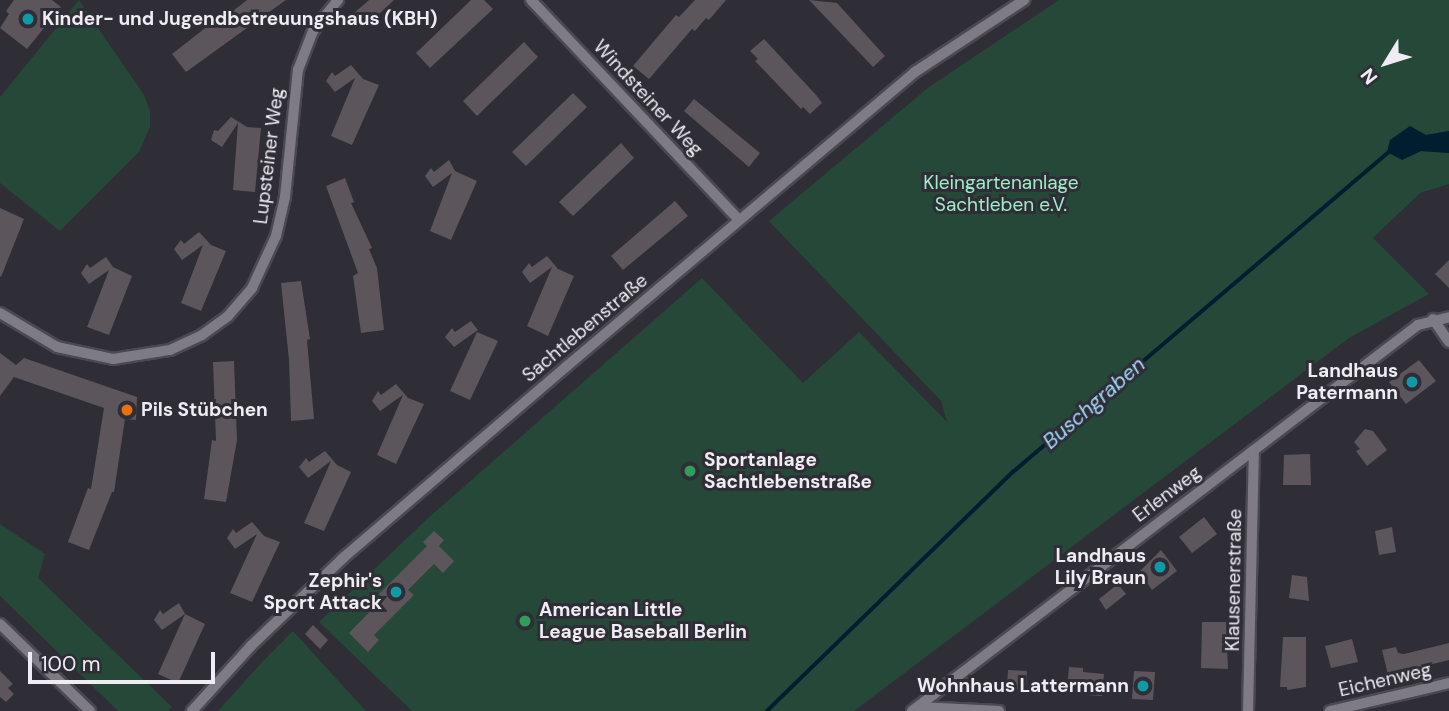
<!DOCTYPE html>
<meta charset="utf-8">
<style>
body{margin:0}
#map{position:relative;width:1449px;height:711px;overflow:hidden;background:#2f2d35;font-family:"DM Sans",sans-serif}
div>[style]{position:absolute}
.green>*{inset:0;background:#254839}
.water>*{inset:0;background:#001e2f}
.stream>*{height:3.5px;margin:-1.75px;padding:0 1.75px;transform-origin:1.75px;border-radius:1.75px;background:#001e2f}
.building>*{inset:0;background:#5d555c}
.roads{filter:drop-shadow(2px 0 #4b4950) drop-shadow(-2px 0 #4b4950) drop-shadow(0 2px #4b4950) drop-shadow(0 -2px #4b4950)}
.minor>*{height:10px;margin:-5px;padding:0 5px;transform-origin:5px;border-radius:5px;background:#7e7b85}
.dots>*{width:19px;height:19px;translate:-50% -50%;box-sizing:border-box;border:4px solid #2f2d35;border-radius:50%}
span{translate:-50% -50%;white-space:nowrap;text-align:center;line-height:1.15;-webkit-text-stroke:6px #2f2d35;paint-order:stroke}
.poi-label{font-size:19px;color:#efedf3;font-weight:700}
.left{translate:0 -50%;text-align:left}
.right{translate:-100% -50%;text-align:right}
.street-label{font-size:19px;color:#efedf3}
.park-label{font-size:19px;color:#9eedca}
.water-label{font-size:21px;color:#a1d9fa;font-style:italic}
.north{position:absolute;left:1351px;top:28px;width:70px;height:70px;-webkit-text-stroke:5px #2f2d35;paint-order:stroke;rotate:232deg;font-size:19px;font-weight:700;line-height:28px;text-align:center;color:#efedf3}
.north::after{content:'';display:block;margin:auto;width:24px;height:32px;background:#efedf3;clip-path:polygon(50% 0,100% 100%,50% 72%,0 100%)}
.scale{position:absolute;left:28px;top:652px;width:187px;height:32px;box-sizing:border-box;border:4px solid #efedf3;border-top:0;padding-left:9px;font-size:21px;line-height:24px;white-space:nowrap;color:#efedf3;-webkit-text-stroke:5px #2f2d35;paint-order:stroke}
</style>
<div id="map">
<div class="green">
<i style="clip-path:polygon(79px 0,144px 95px,150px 111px,150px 127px,139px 152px,60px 231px,0 183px,0 97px)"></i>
<i style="clip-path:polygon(1059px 0,1449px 0,1449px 131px,1426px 135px,1402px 160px,1421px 151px,1449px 153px,1449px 184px,1420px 193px,1373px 238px,1429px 294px,1349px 338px,854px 711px,412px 711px,319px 622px,427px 519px,702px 278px,803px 383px,859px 332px,947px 422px,941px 401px,769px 221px,929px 87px)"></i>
<i style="clip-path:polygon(0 524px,45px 554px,38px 578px,172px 707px,169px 711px,118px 711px,0 596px)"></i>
<i style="clip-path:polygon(293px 631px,366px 711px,218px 711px,263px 661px)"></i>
</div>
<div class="water">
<i style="clip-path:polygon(1410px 126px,1426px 135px,1449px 131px,1449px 153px,1421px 151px,1402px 160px,1387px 152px,1390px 140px)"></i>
</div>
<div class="stream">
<i style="left:767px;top:711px;width:343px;rotate:-44.2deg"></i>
<i style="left:1013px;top:472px;width:495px;rotate:-40.4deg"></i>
</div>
<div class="building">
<i style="clip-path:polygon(14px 0,52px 0,61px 7px,27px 49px,0 28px,9px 14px,6px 11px)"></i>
<i style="clip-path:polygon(247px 0,286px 0,186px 72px,172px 54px,218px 18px,220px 21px)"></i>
<i style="clip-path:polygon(369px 0,394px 0,365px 27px,353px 14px)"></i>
<i style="clip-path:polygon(471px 0,484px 0,493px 9px,430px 68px,416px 53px)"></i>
<i style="clip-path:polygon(695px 0,726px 0,709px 20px,706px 18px,695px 31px,692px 29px,649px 79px,633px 66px,676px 15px,679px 17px)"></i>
<i style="clip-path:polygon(809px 0,837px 3px,885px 56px,873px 67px)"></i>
<i style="clip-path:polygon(764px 39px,817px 96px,822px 103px,810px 114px,803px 107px,801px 109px,755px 61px,758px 59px,750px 51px)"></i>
<i style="clip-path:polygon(524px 42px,538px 57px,477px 116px,463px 101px)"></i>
<i style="clip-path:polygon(351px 65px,363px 79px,379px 85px,352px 145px,331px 136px,355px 78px,335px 92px,326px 81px,332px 72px,335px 76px)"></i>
<i style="clip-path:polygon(573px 93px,587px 107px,526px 166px,512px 152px)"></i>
<i style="clip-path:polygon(694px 99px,760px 153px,749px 167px,684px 111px)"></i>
<i style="clip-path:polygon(231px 117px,247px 127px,261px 128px,255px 192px,233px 190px,238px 123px,222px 147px,211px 140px,214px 130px,218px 131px)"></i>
<i style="clip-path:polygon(621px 143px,634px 158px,573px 216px,559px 202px)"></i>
<i style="clip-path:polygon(449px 160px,455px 171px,477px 181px,451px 240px,430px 231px,452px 173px,433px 187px,425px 176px,431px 168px,434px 172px)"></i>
<i style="clip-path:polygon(345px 178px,354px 202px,351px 203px,372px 248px,369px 249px,377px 268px,384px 330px,361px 333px,353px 276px,358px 273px,326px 186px)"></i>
<i style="clip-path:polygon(675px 201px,688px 216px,623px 270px,611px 256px)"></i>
<i style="clip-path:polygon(0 208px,24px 219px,1px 277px,0 276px)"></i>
<i style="clip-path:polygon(199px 232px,211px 245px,226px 251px,201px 311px,181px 303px,203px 245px,182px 260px,174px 249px,181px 240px,184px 244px)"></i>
<i style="clip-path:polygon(547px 256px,558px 269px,574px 276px,548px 336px,527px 326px,552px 267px,530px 283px,522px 272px,529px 263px,532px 267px)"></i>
<i style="clip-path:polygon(106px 257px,113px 267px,132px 276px,109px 335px,87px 327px,109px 270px,89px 284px,81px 273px,87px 264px,90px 268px)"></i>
<i style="clip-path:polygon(1449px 260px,1449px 288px,1435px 274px)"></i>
<i style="clip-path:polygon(301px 281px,310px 339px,307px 340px,314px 419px,291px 421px,289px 360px,281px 283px)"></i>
<i style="clip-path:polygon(471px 321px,478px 330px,454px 347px,445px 337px,452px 328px,455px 332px)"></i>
<i style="clip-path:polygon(477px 332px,498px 341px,470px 400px,450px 391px)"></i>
<i style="clip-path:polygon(0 353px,16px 365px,24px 358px,137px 397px,136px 420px,125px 419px,114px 492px,112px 492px,89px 550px,68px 542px,88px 488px,91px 489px,104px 408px,14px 377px,0 396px)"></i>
<i style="clip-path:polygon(1419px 360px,1436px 381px,1406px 404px,1389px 382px)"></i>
<i style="clip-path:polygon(234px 361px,237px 440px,226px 502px,204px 499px,212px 440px,216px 441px,213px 362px)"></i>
<i style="clip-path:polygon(396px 384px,408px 398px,424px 404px,396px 464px,377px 455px,403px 395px,380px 411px,372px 401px,378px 391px,381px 395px)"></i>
<i style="clip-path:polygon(1365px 429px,1373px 431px,1387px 450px,1367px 466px,1356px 451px,1360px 449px,1354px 442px)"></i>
<i style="clip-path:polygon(325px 451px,337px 465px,351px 472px,324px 531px,304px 523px,331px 461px,308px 478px,299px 467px,306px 458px,309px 462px)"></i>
<i style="clip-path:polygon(1310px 454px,1311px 485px,1283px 485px,1284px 455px)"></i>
<i style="clip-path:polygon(1204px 517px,1217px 534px,1192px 553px,1179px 537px)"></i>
<i style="clip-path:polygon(252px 522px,264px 536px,280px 542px,252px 602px,230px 593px,257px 534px,235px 549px,227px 538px,233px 529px,236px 533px)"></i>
<i style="clip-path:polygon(1392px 527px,1396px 552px,1379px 555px,1375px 531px)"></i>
<i style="clip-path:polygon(434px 531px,444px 540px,439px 546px,454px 561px,443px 573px,434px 564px,408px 590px,414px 595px,374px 635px,379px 640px,368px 652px,349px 633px,383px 598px,379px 594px,427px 546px,423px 542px)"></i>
<i style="clip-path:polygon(1161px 550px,1177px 571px,1152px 590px,1139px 572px)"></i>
<i style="clip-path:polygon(1292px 575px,1307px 577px,1309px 601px,1289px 598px)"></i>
<i style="clip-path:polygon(1118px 584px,1126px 594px,1106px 610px,1099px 599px)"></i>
<i style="clip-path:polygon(179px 603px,185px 614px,205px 624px,178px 683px,158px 674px,185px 614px,162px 630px,154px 620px,160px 610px,163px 614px)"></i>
<i style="clip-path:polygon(1202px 622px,1226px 622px,1228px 669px,1201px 668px)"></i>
<i style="clip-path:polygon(313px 625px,328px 640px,320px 649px,305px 634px)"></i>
<i style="clip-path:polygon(1283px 637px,1306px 637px,1306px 687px,1287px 690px,1287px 687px,1280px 687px)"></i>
<i style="clip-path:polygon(1352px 639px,1358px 662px,1331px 668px,1325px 646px)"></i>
<i style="clip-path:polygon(1449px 643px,1449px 660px,1388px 675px,1382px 650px,1396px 647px,1398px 653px,1404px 654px)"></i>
<i style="clip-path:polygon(1069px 667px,1083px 668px,1083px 672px,1104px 674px,1102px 696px,1088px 695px,1088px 690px,1067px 688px)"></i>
<i style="clip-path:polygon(1008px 670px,1027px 671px,1026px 690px,1007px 689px)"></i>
<i style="clip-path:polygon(0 671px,13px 684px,8px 688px,14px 694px,6px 702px,0 697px)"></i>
<i style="clip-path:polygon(1134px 671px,1155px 672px,1153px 700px,1132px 699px)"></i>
</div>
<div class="roads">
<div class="minor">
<i style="left:531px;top:0;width:303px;rotate:46.6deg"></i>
<i style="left:0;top:313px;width:66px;rotate:30.8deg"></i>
<i style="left:57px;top:347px;width:57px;rotate:12.1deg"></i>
<i style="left:113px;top:359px;width:58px;rotate:-9deg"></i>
<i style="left:170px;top:350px;width:35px;rotate:-25deg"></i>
<i style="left:202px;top:335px;width:32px;rotate:-36deg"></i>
<i style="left:228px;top:316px;width:37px;rotate:-49deg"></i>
<i style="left:252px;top:288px;width:57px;rotate:-65.2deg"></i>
<i style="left:276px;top:236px;width:40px;rotate:-77deg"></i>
<i style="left:285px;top:197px;width:128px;rotate:-84.2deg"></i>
<i style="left:298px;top:70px;width:42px;rotate:-69deg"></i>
<i style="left:313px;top:31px;width:40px;rotate:-51deg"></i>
<i style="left:1433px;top:319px;width:28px;rotate:55deg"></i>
<i style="left:0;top:624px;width:125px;rotate:44deg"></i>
<i style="left:920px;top:707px;width:79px;rotate:2.9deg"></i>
<i style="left:192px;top:711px;width:88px;rotate:-47.8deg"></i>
<i style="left:251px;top:646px;width:127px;rotate:-43.7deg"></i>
<i style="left:343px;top:558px;width:295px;rotate:-40.6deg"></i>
<i style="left:567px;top:366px;width:456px;rotate:-40.2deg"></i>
<i style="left:915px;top:72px;width:131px;rotate:-33.4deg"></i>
<i style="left:912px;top:711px;width:636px;rotate:-37.34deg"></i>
<i style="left:1418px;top:325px;width:32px;rotate:-14deg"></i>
<i style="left:1248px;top:711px;width:261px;rotate:-88.7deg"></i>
<i style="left:1330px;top:711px;width:122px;rotate:-13.2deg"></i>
</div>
</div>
<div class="dots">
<i style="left:28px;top:19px;background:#0f9aa8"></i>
<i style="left:1412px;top:382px;background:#0f9aa8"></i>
<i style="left:127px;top:410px;background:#e8710a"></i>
<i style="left:690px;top:471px;background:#2e9e5b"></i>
<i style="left:1160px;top:567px;background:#0f9aa8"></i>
<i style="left:396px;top:592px;background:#0f9aa8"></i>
<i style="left:525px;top:621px;background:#2e9e5b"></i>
<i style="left:1143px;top:686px;background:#0f9aa8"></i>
</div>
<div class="poi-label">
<span class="left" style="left:42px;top:19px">Kinder- und Jugendbetreuungshaus (KBH)</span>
<span class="right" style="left:1398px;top:382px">Landhaus<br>Patermann</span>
<span class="left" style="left:141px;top:410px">Pils Stübchen</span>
<span class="left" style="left:704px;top:471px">Sportanlage<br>Sachtlebenstraße</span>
<span class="right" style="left:1146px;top:567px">Landhaus<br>Lily Braun</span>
<span class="right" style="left:382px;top:592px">Zephir's<br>Sport Attack</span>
<span class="left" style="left:539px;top:621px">American Little<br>League Baseball Berlin</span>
<span class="right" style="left:1129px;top:686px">Wohnhaus Lattermann</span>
</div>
<div class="street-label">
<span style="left:648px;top:98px;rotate:47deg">Windsteiner Weg</span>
<span style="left:269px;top:156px;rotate:-83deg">Lupsteiner Weg</span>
<span style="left:585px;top:328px;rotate:-40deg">Sachtlebenstraße</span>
<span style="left:1167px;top:494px;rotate:-37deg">Erlenweg</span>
<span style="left:1234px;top:580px;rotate:-89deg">Klausenerstraße</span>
<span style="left:1385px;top:680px;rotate:-13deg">Eichenweg</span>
</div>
<div class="park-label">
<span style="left:1001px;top:194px">Kleingartenanlage<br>Sachtleben e.V.</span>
</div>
<div class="water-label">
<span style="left:1094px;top:403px;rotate:-41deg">Buschgraben</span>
</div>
<div class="north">N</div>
<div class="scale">100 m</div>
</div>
